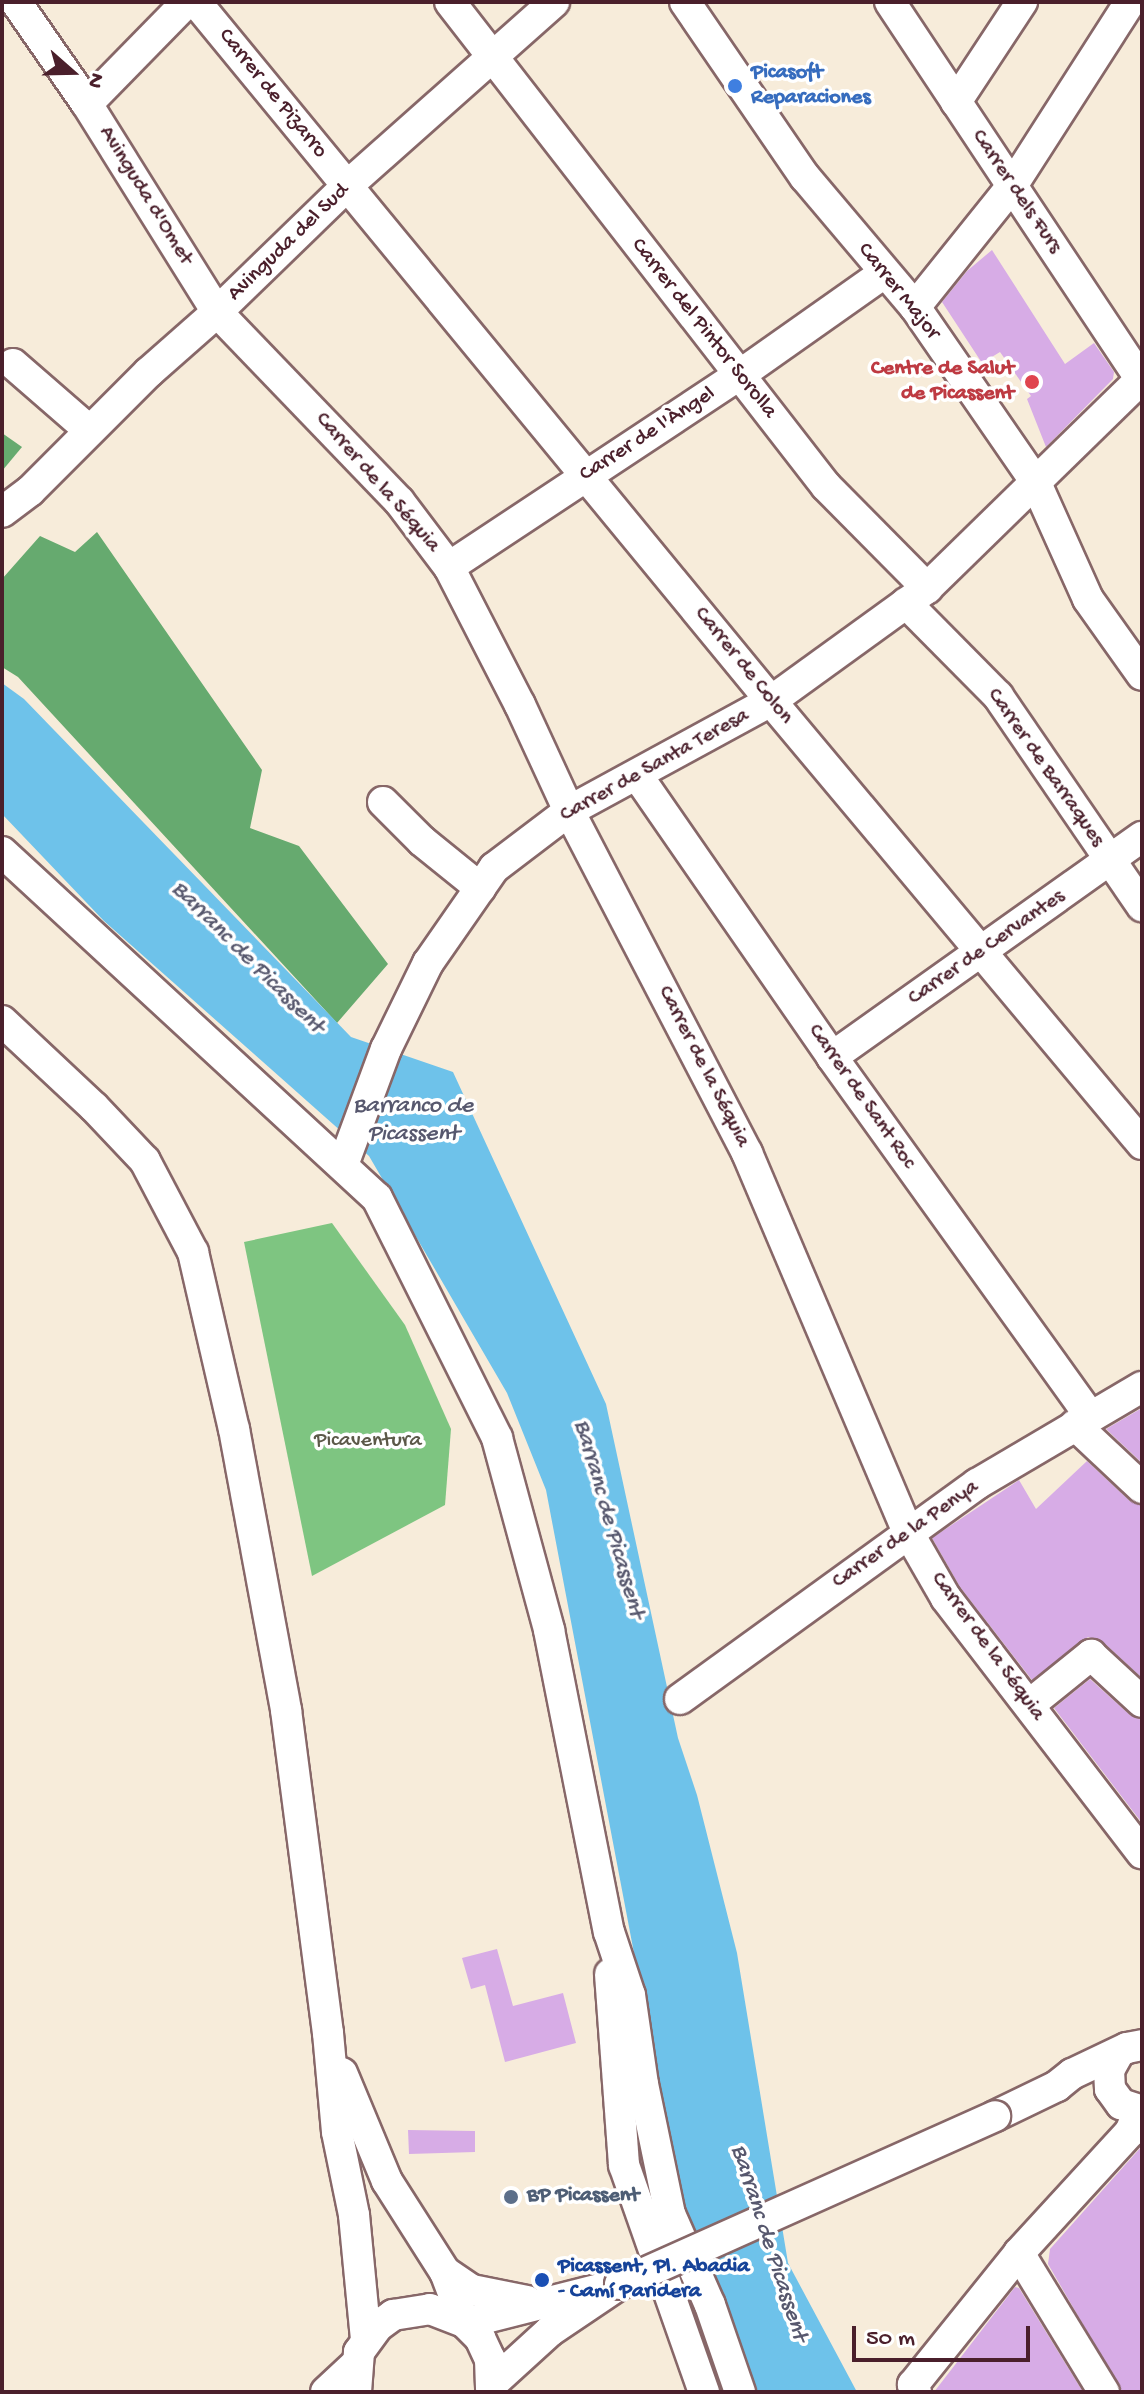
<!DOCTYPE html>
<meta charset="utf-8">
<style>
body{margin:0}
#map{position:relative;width:1144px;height:2394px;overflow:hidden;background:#f7ecda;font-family:"Gochi Hand",sans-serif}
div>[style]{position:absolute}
.green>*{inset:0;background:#7ec581}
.forest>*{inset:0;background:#66aa6f}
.water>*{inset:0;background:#6ec2ea}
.building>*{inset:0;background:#d7ace6}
.roads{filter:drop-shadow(2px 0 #876768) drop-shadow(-2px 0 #876768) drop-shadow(0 2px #876768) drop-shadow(0 -2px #876768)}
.minor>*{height:30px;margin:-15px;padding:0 15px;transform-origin:15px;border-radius:15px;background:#fff}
.bridges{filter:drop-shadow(2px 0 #876768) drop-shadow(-2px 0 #876768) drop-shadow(0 2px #876768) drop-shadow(0 -2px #876768)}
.minor-bridge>*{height:30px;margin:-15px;padding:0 15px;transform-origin:15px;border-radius:15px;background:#fff}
.dots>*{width:22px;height:22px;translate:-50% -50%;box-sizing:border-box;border:4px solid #fff;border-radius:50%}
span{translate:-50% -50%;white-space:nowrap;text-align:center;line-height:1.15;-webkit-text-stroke:7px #fff;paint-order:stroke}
.shop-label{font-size:22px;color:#366cbe;font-weight:700}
.left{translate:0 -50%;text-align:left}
.street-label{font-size:22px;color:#4a1f2b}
.health-label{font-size:22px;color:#be3a42;font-weight:700}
.right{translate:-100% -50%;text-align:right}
.park-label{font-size:22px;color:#5c5949}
.service-label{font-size:22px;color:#4e5e75;font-weight:700}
.transit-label{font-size:22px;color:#164399;font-weight:700}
.water-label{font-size:24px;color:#57586e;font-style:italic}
.frame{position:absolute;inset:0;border:4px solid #4a1f2b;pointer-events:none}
.north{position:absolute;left:32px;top:32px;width:80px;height:80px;-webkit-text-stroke:6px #fff;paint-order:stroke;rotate:110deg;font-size:22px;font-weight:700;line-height:32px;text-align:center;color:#4a1f2b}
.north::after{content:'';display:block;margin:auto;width:28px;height:36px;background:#4a1f2b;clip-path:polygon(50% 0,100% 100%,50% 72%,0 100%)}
.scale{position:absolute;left:852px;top:2326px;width:178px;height:36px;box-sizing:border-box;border:4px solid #4a1f2b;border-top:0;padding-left:10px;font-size:24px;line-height:28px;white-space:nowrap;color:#4a1f2b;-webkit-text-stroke:6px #fff;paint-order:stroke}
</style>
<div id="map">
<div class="green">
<i style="clip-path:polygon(332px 1223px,405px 1325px,451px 1429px,445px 1505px,312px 1576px,244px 1242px)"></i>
</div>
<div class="forest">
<i style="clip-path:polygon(2px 433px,22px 447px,2px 471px)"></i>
<i style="clip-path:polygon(97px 532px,262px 770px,250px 828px,299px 846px,388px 964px,337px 1023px,18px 677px,2px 667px,2px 579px,40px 536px,75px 552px)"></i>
</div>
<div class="water">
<i style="clip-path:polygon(2px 683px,24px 699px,351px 1037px,453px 1072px,606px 1404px,678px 1738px,697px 1795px,737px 1953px,788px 2263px,857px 2392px,757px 2392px,683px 2211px,546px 1490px,507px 1393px,369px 1156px,104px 921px,2px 814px)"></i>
</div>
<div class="building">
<i style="clip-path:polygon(992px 250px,1065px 364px,1094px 343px,1114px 372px,1113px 379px,1046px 447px,1027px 399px,1031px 396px,1000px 352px,982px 363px,942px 302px,967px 271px)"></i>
<i style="clip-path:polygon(1142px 1408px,1142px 1463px,1106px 1429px)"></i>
<i style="clip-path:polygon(1087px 1461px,1130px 1501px,1142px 1506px,1142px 1678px,1103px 1642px,1088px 1637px,1032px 1680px,960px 1587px,932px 1538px,1019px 1480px,1036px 1509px)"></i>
<i style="clip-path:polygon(1090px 1679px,1130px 1715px,1142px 1720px,1142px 1823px,1054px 1708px)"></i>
<i style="clip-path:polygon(497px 1949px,513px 2006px,563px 1993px,576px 2043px,505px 2062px,485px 1985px,471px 1989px,462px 1958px)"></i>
<i style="clip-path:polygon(408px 2130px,475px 2131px,475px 2152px,409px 2154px)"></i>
<i style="clip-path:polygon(1142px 2146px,1142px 2392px,1122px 2392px,1048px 2264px,1050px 2249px)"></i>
<i style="clip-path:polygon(1015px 2287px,1019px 2288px,1083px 2392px,934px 2392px)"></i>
</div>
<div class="roads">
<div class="minor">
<i style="left:16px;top:2px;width:124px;rotate:55.2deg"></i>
<i style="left:87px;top:104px;width:245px;rotate:58deg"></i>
<i style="left:217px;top:312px;width:262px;rotate:46.1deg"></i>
<i style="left:399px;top:501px;width:83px;rotate:52.9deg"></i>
<i style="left:449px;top:567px;width:155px;rotate:62.8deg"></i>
<i style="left:520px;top:705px;width:117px;rotate:65.2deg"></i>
<i style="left:569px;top:811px;width:386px;rotate:62.5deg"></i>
<i style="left:747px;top:1153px;width:412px;rotate:67deg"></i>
<i style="left:908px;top:1532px;width:76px;rotate:60.1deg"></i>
<i style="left:946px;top:1598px;width:322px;rotate:52.5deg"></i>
<i style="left:196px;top:2px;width:905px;rotate:50.56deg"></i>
<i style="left:771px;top:701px;width:578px;rotate:50.05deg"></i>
<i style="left:450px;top:2px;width:613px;rotate:52.16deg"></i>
<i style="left:826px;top:486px;width:144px;rotate:45.3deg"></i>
<i style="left:685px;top:2px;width:212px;rotate:55.6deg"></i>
<i style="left:805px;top:177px;width:170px;rotate:49.8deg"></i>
<i style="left:915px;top:307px;width:211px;rotate:55.4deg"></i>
<i style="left:1035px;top:481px;width:129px;rotate:65.8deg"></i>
<i style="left:1088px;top:599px;width:93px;rotate:54.6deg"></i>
<i style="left:890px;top:2px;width:456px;rotate:56.4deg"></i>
<i style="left:956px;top:102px;width:120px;rotate:-56.6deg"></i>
<i style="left:87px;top:104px;width:143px;rotate:-45.6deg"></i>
<i style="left:915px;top:307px;width:155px;rotate:-51.3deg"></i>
<i style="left:1012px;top:186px;width:219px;rotate:-57.3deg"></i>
<i style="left:13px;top:364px;width:101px;rotate:41deg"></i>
<i style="left:2px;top:512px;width:35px;rotate:-37deg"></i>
<i style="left:30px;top:491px;width:168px;rotate:-45deg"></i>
<i style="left:149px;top:372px;width:91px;rotate:-41.4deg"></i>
<i style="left:217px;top:312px;width:181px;rotate:-44.1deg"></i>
<i style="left:347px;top:186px;width:277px;rotate:-41.6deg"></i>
<i style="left:449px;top:567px;width:346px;rotate:-33.5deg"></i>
<i style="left:738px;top:376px;width:179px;rotate:-35.2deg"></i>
<i style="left:906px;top:603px;width:131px;rotate:45.3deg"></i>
<i style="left:998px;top:696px;width:255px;rotate:55.6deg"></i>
<i style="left:637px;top:775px;width:343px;rotate:55.3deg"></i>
<i style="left:832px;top:1057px;width:442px;rotate:54.3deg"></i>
<i style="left:383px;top:802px;width:55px;rotate:45deg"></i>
<i style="left:422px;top:841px;width:75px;rotate:39deg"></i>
<i style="left:2px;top:852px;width:510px;rotate:42.7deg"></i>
<i style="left:377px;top:1198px;width:268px;rotate:63.4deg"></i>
<i style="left:497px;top:1438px;width:199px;rotate:74.8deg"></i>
<i style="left:549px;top:1630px;width:308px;rotate:78.8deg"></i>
<i style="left:609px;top:1932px;width:66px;rotate:71.6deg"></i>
<i style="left:630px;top:1995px;width:90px;rotate:81.7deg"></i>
<i style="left:643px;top:2084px;width:133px;rotate:78.3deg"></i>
<i style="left:670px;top:2214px;width:99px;rotate:66.3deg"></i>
<i style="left:710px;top:2305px;width:92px;rotate:71deg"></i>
<i style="left:2px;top:1021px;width:126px;rotate:43.1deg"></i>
<i style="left:94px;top:1107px;width:74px;rotate:46.6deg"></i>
<i style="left:145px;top:1161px;width:103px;rotate:62.2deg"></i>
<i style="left:193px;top:1252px;width:182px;rotate:77deg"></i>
<i style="left:234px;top:1429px;width:286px;rotate:79.5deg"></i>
<i style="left:286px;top:1710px;width:326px;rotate:82.6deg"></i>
<i style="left:328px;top:2033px;width:99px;rotate:84.8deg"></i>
<i style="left:337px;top:2132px;width:85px;rotate:78.4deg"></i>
<i style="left:354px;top:2215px;width:126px;rotate:84.5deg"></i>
<i style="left:832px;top:1057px;width:380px;rotate:-35.4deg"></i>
<i style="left:343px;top:1165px;width:124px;rotate:-69.7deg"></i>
<i style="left:386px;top:1049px;width:96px;rotate:-64deg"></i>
<i style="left:428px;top:963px;width:116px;rotate:-55.2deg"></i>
<i style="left:494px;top:868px;width:94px;rotate:-37.2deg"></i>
<i style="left:569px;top:811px;width:230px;rotate:-28.6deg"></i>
<i style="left:771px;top:701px;width:193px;rotate:-35.9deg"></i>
<i style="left:927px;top:588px;width:301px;rotate:-44.3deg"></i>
<i style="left:1075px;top:1425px;width:92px;rotate:43.2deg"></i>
<i style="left:680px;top:1699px;width:367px;rotate:-35.9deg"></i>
<i style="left:977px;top:1484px;width:191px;rotate:-30.5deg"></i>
<i style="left:1029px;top:1705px;width:80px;rotate:-38.9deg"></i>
<i style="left:1091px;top:1655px;width:69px;rotate:42.7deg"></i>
<i style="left:610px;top:1974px;width:192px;rotate:85.8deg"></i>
<i style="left:624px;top:2165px;width:241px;rotate:70.6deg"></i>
<i style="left:1118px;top:2054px;width:18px;rotate:119deg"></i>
<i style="left:1109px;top:2070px;width:19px;rotate:87deg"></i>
<i style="left:1110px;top:2089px;width:19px;rotate:54deg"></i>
<i style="left:1121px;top:2104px;width:22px;rotate:18deg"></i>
<i style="left:342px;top:2073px;width:117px;rotate:67.4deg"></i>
<i style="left:387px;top:2181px;width:108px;rotate:57.5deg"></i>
<i style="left:445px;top:2272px;width:53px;rotate:69.2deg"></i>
<i style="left:995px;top:2116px;width:69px;rotate:-25.8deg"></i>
<i style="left:1057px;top:2086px;width:19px;rotate:-39deg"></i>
<i style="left:1072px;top:2074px;width:61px;rotate:-25.3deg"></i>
<i style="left:1127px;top:2048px;width:15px;rotate:-11deg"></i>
<i style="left:1019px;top:2253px;width:163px;rotate:58.6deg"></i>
<i style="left:445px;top:2272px;width:32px;rotate:34deg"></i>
<i style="left:472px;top:2290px;width:56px;rotate:11.3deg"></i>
<i style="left:466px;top:2323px;width:137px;rotate:-14.3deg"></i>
<i style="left:493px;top:2383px;width:77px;rotate:-42.4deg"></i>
<i style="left:550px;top:2331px;width:84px;rotate:-33.9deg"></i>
<i style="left:326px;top:2392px;width:40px;rotate:-43deg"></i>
<i style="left:356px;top:2392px;width:40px;rotate:-85.7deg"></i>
<i style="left:359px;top:2352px;width:32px;rotate:-54deg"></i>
<i style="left:378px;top:2326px;width:19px;rotate:-36deg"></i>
<i style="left:393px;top:2315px;width:37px;rotate:-9deg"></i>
<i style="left:430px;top:2309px;width:36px;rotate:21deg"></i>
<i style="left:464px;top:2322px;width:23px;rotate:45deg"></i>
<i style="left:480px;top:2338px;width:23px;rotate:65deg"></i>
<i style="left:490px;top:2359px;width:33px;rotate:88deg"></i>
<i style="left:916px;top:2392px;width:8px;rotate:-113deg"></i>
<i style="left:913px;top:2385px;width:169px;rotate:-51.2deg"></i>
<i style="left:1019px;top:2253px;width:164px;rotate:-47.5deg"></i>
<i style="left:1130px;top:2132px;width:23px;rotate:-67deg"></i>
</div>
</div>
<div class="bridges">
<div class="minor-bridge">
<i style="left:620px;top:2284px;width:411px;rotate:-24.1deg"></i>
</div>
</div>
<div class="dots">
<i style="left:735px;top:86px;background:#3f7fe0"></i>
<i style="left:1032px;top:382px;background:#e0444e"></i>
<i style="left:511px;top:2197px;background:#5c6f8a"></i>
<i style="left:542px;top:2280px;background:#1a4fb4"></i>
</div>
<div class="shop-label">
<span class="left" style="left:751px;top:86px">Picasoft<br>Reparaciones</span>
</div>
<div class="street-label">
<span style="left:272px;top:94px;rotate:51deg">Carrer de Pizarro</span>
<span style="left:1016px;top:192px;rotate:56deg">Carrer dels Furs</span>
<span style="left:145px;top:196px;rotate:58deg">Avinguda d'Omet</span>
<span style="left:289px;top:243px;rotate:-44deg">Avinguda del Sud</span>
<span style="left:898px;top:292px;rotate:51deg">Carrer Major</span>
<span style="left:703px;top:329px;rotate:52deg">Carrer del Pintor Sorolla</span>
<span style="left:648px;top:435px;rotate:-33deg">Carrer de l'Àngel</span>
<span style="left:377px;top:483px;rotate:49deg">Carrer de la Séquia</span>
<span style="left:743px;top:666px;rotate:51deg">Carrer de Colon</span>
<span style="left:655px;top:766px;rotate:-29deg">Carrer de Santa Teresa</span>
<span style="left:1045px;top:768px;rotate:55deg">Carrer de Barraques</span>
<span style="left:987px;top:948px;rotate:-35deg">Carrer de Cervantes</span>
<span style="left:703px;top:1067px;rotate:63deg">Carrer de la Séquia</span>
<span style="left:861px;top:1097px;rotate:55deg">Carrer de Sant Roc</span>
<span style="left:906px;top:1535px;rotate:-35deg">Carrer de la Penya</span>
<span style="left:987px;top:1647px;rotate:54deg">Carrer de la Séquia</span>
</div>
<div class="health-label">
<span class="right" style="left:1014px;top:382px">Centre de Salut<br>de Picassent</span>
</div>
<div class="park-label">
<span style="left:368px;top:1442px">Picaventura</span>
</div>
<div class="service-label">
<span class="left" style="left:527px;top:2197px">BP Picassent</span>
</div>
<div class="transit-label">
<span class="left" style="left:558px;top:2280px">Picassent, Pl. Abadia<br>- Camí Paridera</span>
</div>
<div class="water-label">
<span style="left:247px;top:958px;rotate:45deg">Barranc de Picassent</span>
<span style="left:413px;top:1121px">Barranco de<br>Picassent</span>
<span style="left:608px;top:1519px;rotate:74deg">Barranc de Picassent</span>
<span style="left:768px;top:2243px;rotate:72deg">Barranc de Picassent</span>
</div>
<div class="frame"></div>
<div class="north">N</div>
<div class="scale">50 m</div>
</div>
